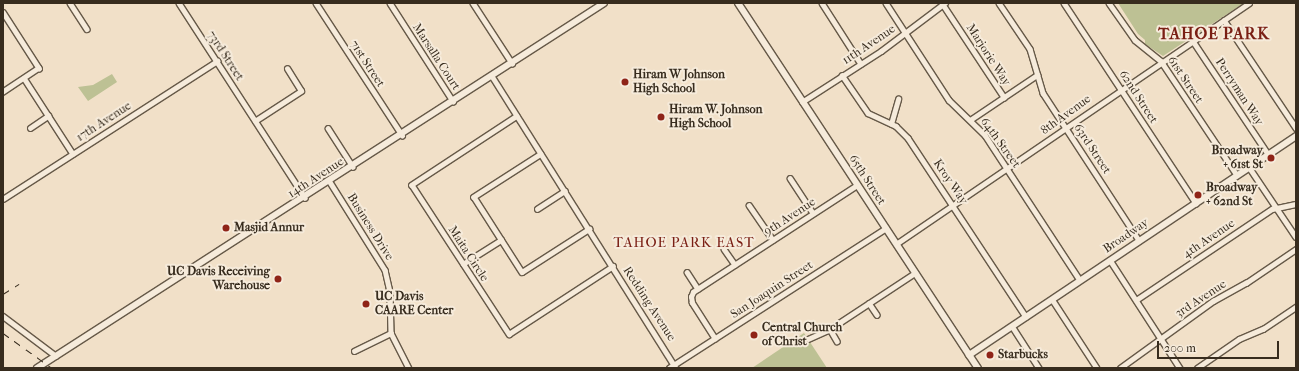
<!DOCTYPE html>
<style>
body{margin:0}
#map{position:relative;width:1299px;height:371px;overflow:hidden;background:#f1e0c8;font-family:"IM FELL French Canon",serif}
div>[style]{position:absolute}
.green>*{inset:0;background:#bdc194}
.roads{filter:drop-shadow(1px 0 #665948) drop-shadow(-1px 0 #665948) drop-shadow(0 1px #665948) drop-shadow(0 -1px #665948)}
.minor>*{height:4.5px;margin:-2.25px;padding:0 2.25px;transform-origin:2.25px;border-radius:2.25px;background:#f6ebdb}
.secondary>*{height:6px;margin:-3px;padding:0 3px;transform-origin:3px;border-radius:3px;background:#f6ebdb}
.rail>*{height:1px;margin-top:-0.5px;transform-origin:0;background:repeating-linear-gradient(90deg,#372c1e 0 7px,transparent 0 14px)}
.dots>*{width:11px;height:11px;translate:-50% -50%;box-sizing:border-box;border:2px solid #f6ebdb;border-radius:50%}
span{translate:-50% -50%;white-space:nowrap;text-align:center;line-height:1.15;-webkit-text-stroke:4px #f6ebdb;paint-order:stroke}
.street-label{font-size:12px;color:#372c1e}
.poi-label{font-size:12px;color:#372c1e;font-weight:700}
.left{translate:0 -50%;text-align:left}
.right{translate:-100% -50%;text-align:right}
.quarter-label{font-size:14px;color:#7a1f14;letter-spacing:1px}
.district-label{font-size:16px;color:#7a1f14;font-weight:700;letter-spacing:1px}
.frame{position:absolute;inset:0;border:4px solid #372c1e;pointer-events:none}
.scale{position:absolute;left:1157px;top:341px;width:122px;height:18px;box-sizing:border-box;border:2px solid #372c1e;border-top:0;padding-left:5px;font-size:12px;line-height:14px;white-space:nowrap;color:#372c1e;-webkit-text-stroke:3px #f6ebdb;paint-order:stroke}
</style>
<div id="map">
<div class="green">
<i style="clip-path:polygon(1118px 3px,1244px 3px,1163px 56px,1145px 44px,1145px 40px,1138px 34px)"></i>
<i style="clip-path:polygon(112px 74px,117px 82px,88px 101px,78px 87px,93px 85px)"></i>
<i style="clip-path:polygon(804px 333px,827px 368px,752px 368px)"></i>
</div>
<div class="roads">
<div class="minor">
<i style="left:70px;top:3px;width:31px;rotate:57deg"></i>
<i style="left:179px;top:3px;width:232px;rotate:57.1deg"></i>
<i style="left:316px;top:3px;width:158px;rotate:56.9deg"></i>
<i style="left:390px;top:3px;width:117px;rotate:57.3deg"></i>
<i style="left:473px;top:3px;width:72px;rotate:57deg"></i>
<i style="left:822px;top:3px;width:72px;rotate:57.4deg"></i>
<i style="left:886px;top:3px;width:116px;rotate:57deg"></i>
<i style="left:949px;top:100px;width:50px;rotate:44.2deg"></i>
<i style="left:985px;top:135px;width:173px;rotate:56.8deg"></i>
<i style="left:942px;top:3px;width:113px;rotate:56.6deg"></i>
<i style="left:999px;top:3px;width:55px;rotate:56deg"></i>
<i style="left:1030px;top:49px;width:46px;rotate:73.5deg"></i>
<i style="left:1043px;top:93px;width:176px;rotate:56.9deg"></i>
<i style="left:1064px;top:3px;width:240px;rotate:56.6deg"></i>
<i style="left:1109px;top:3px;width:45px;rotate:54.9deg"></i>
<i style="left:1135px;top:40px;width:33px;rotate:39deg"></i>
<i style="left:1161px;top:61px;width:137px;rotate:56.3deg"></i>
<i style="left:3px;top:12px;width:67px;rotate:57.3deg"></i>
<i style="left:39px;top:68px;width:43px;rotate:146.3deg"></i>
<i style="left:1224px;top:20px;width:130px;rotate:56.3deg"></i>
<i style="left:1193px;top:41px;width:136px;rotate:56.4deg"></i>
<i style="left:842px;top:75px;width:46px;rotate:55.6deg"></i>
<i style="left:868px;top:113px;width:31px;rotate:25deg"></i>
<i style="left:896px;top:126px;width:17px;rotate:45deg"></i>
<i style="left:908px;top:138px;width:214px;rotate:56.6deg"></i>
<i style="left:492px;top:76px;width:345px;rotate:57.8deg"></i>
<i style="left:24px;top:78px;width:90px;rotate:57.2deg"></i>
<i style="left:802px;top:102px;width:94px;rotate:-32.8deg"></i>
<i style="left:881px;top:51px;width:80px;rotate:-36.9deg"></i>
<i style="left:517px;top:116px;width:126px;rotate:146.7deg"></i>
<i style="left:412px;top:185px;width:178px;rotate:56.9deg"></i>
<i style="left:509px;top:334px;width:124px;rotate:-33.2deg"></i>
<i style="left:970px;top:120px;width:81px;rotate:-33.9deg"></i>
<i style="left:255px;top:121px;width:55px;rotate:-33.1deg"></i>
<i style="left:301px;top:91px;width:26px;rotate:-122deg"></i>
<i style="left:891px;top:124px;width:26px;rotate:-74deg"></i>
<i style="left:30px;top:128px;width:22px;rotate:-34deg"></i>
<i style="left:328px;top:128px;width:46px;rotate:57.3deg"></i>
<i style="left:541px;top:154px;width:80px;rotate:147.3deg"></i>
<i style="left:474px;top:197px;width:89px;rotate:57.4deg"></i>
<i style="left:522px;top:272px;width:80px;rotate:-32.7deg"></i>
<i style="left:1249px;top:167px;width:84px;rotate:56.1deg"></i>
<i style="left:790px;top:178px;width:42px;rotate:56.7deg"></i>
<i style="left:330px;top:182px;width:104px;rotate:58deg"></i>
<i style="left:385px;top:270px;width:22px;rotate:77deg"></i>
<i style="left:390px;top:291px;width:42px;rotate:88.6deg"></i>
<i style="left:391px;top:333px;width:39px;rotate:63deg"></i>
<i style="left:3px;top:199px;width:255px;rotate:-32.8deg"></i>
<i style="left:749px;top:205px;width:42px;rotate:55.6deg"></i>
<i style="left:537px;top:209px;width:33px;rotate:-33deg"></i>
<i style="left:896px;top:244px;width:427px;rotate:-34.3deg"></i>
<i style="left:724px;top:249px;width:19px;rotate:55deg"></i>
<i style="left:1110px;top:260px;width:129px;rotate:57.1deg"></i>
<i style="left:463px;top:264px;width:45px;rotate:-32.3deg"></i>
<i style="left:687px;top:272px;width:20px;rotate:57deg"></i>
<i style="left:1052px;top:299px;width:82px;rotate:56.9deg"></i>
<i style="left:1136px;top:300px;width:164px;rotate:-33.8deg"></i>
<i style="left:1272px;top:209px;width:25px;rotate:-12deg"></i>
<i style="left:869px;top:303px;width:14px;rotate:56deg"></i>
<i style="left:3px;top:316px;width:66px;rotate:37deg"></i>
<i style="left:1012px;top:326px;width:50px;rotate:57.3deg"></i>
<i style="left:830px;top:329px;width:14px;rotate:60deg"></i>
<i style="left:715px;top:339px;width:43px;rotate:-122.6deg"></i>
<i style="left:692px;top:303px;width:6px;rotate:-99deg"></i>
<i style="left:691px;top:297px;width:5px;rotate:-68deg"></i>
<i style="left:693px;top:292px;width:196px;rotate:-33.1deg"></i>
<i style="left:808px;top:339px;width:24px;rotate:-24deg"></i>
<i style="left:830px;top:329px;width:102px;rotate:-33.4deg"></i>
<i style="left:354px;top:351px;width:41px;rotate:-25.9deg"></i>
<i style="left:669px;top:368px;width:258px;rotate:-32.8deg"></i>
<i style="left:1120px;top:368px;width:115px;rotate:-35.8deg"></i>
<i style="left:1213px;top:301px;width:38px;rotate:-29deg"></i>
<i style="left:1246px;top:283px;width:60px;rotate:-34.2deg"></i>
<i style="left:1197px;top:368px;width:51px;rotate:-34.6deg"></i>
<i style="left:1239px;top:339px;width:26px;rotate:-23deg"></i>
<i style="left:1263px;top:329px;width:40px;rotate:-34deg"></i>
</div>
<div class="secondary">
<i style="left:738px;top:3px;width:437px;rotate:56.7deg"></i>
<i style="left:969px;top:355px;width:394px;rotate:-33.8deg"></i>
<i style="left:37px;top:368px;width:674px;rotate:-32.77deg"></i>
</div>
</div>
<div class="rail">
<i style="left:3px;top:294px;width:19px;rotate:-32deg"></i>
<i style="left:3px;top:333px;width:60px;rotate:35.5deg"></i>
</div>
<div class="dots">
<i style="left:625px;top:82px;background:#8f2418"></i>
<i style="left:661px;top:117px;background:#8f2418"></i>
<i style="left:1271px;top:158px;background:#8f2418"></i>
<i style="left:1198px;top:195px;background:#8f2418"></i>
<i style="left:226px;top:228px;background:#8f2418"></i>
<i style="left:278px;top:279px;background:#8f2418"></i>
<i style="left:366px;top:304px;background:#8f2418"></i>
<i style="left:754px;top:335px;background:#8f2418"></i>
<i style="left:990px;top:355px;background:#8f2418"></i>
</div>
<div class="street-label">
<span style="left:869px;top:45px;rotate:-34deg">11th Avenue</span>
<span style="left:988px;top:55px;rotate:57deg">Marjorie Way</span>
<span style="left:225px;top:56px;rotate:57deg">73rd Street</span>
<span style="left:436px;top:57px;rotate:57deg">Marsalla Court</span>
<span style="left:367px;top:64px;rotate:57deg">71st Street</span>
<span style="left:1185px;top:80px;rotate:56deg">61st Street</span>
<span style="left:1239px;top:92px;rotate:57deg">Perryman Way</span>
<span style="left:1138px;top:97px;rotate:57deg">62nd Street</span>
<span style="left:1066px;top:115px;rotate:-36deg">8th Avenue</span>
<span style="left:104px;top:122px;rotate:-33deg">17th Avenue</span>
<span style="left:1000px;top:143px;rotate:54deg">64th Street</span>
<span style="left:1092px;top:149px;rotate:57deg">63rd Street</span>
<span style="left:316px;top:178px;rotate:-33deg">14th Avenue</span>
<span style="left:867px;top:180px;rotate:57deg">65th Street</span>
<span style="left:950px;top:182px;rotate:56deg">Kroy Way</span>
<span style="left:790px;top:217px;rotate:-33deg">9th Avenue</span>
<span style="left:370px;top:227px;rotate:58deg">Business Drive</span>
<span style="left:1126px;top:236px;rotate:-34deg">Broadway</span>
<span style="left:1209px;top:239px;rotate:-34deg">4th Avenue</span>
<span style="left:468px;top:254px;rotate:57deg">Maita Circle</span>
<span style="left:772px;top:290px;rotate:-33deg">San Joaquin Street</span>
<span style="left:1201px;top:299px;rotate:-33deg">3rd Avenue</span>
<span style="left:649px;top:304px;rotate:57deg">Redding Avenue</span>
</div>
<div class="poi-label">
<span class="left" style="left:633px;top:82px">Hiram W Johnson<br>High School</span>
<span class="left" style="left:669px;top:117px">Hiram W. Johnson<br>High School</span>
<span class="right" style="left:1263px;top:158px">Broadway<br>+ 61st St</span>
<span class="left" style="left:1206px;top:195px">Broadway<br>+ 62nd St</span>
<span class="left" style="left:234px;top:228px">Masjid Annur</span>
<span class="right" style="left:270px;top:279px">UC Davis Receiving<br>Warehouse</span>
<span class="left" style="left:375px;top:304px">UC Davis<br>CAARE Center</span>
<span class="left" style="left:762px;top:335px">Central Church<br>of Christ</span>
<span class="left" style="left:998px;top:355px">Starbucks</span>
</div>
<div class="quarter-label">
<span style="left:684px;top:243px">TAHOE PARK EAST</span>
</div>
<div class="district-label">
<span style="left:1214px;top:34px">TAHOE PARK</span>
</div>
<div class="frame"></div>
<div class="scale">200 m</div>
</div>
